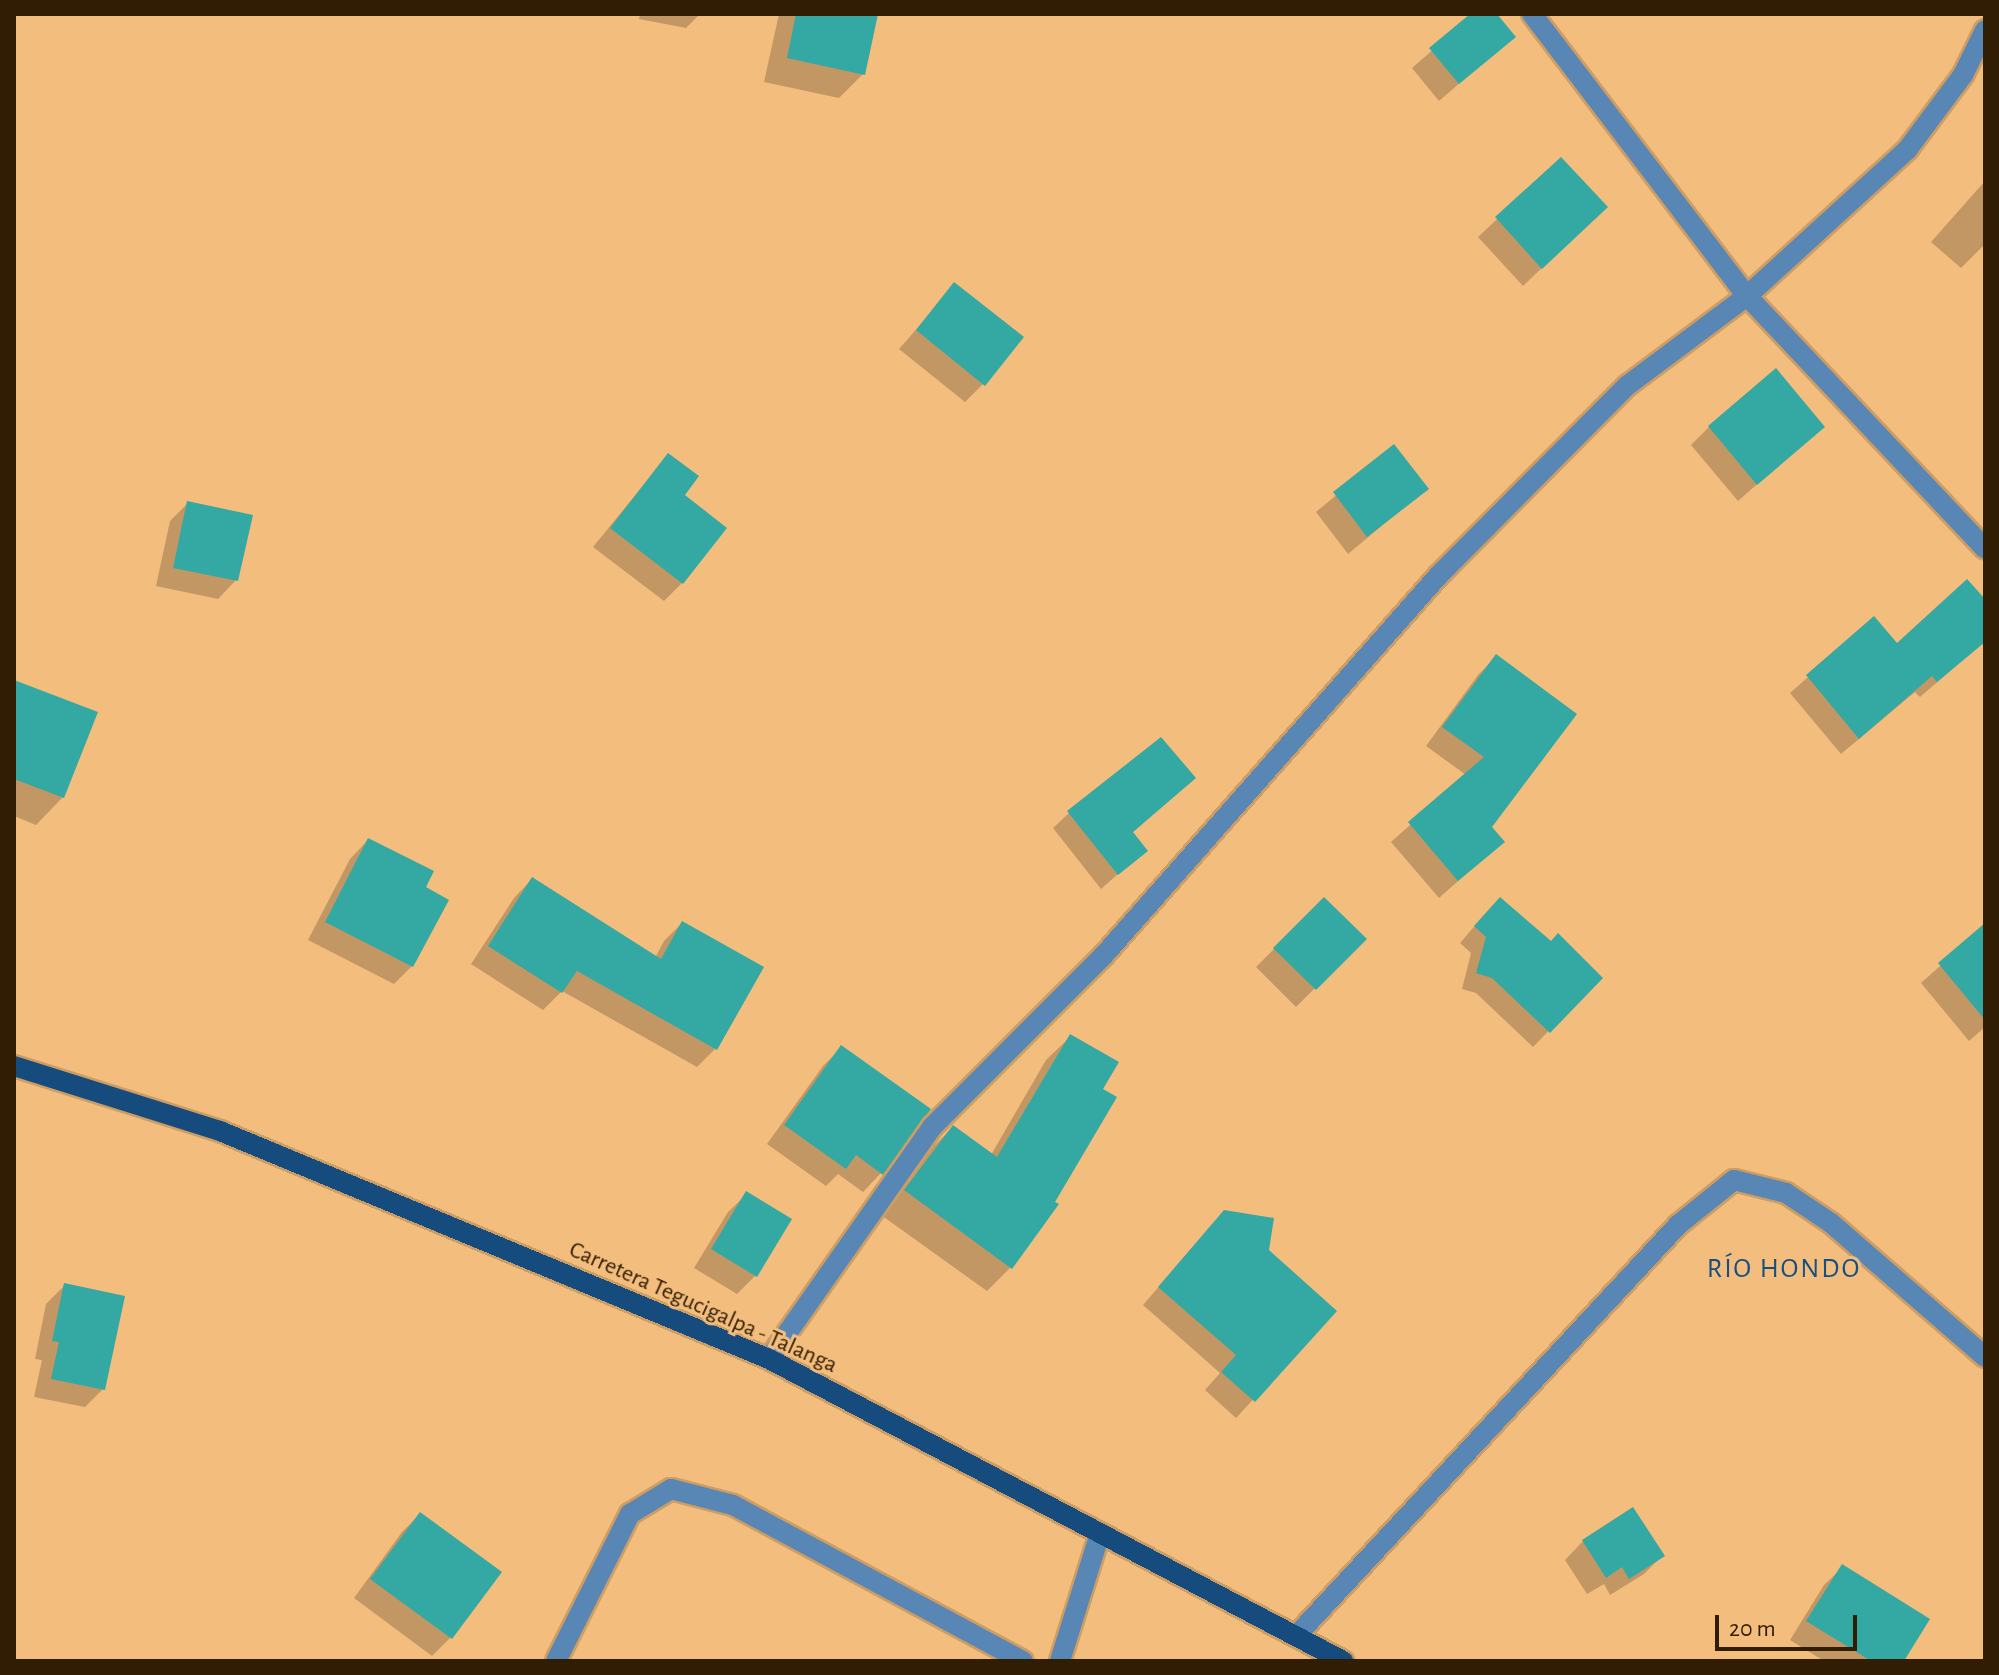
<!DOCTYPE html>
<meta charset="utf-8">
<style>
body{margin:0}
#map{position:relative;width:1999px;height:1675px;overflow:hidden;background:#f3bd7e;font-family:"Alegreya Sans",sans-serif}
div>[style]{position:absolute}
.shadow>*{inset:0;background:#0003}
.building>*{inset:0;background:#34a8a2}
.roads{filter:drop-shadow(2px 0 #cc9d65) drop-shadow(-2px 0 #cc9d65) drop-shadow(0 2px #cc9d65) drop-shadow(0 -2px #cc9d65)}
.minor>*{height:20px;margin:-10px;padding:0 10px;transform-origin:10px;border-radius:10px;background:#5886b5}
.major>*{height:20px;margin:-10px;padding:0 10px;transform-origin:10px;border-radius:10px;background:#154c7d}
span{translate:-50% -50%;white-space:nowrap;text-align:center;line-height:1.15;-webkit-text-stroke:6px #f3bd7e;paint-order:stroke}
.street-label{font-size:24px;color:#311d03}
.quarter-label{font-size:28px;color:#184f80;letter-spacing:2px}
.frame{position:absolute;inset:0;border:16px solid #311d03;pointer-events:none}
.scale{position:absolute;left:1715px;top:1615px;width:142px;height:36px;box-sizing:border-box;border:4px solid #311d03;border-top:0;padding-left:10px;font-size:24px;line-height:28px;white-space:nowrap;color:#311d03;-webkit-text-stroke:6px #f3bd7e;paint-order:stroke}
</style>
<div id="map">
<div class="shadow">
<i style="clip-path:polygon(640px 14px,700px 14px,686px 28px,639px 19px)"></i>
<i style="clip-path:polygon(779px 14px,876px 14px,863px 74px,839px 98px,764px 82px)"></i>
<i style="clip-path:polygon(1474px 14px,1494px 14px,1513px 37px,1439px 101px,1412px 68px)"></i>
<i style="clip-path:polygon(1561px 159px,1587px 225px,1523px 286px,1478px 237px)"></i>
<i style="clip-path:polygon(1985px 181px,1985px 244px,1961px 268px,1931px 242px)"></i>
<i style="clip-path:polygon(955px 285px,983px 384px,965px 402px,899px 349px)"></i>
<i style="clip-path:polygon(1823px 426px,1738px 501px,1691px 445px,1709px 427px)"></i>
<i style="clip-path:polygon(1394px 447px,1426px 489px,1348px 554px,1316px 512px)"></i>
<i style="clip-path:polygon(668px 455px,682px 583px,664px 601px,593px 547px)"></i>
<i style="clip-path:polygon(188px 503px,236px 580px,218px 599px,156px 586px,170px 521px)"></i>
<i style="clip-path:polygon(1985px 602px,1985px 641px,1920px 697px,1915px 692px,1841px 754px,1790px 693px,1874px 619px,1897px 646px)"></i>
<i style="clip-path:polygon(1497px 656px,1490px 827px,1502px 842px,1439px 898px,1391px 842px,1466px 775px,1426px 746px,1478px 675px)"></i>
<i style="clip-path:polygon(14px 682px,63px 797px,36px 825px,14px 816px)"></i>
<i style="clip-path:polygon(1194px 778px,1132px 833px,1145px 850px,1101px 889px,1053px 828px,1069px 813px)"></i>
<i style="clip-path:polygon(368px 840px,423px 888px,412px 966px,394px 984px,308px 940px,350px 859px)"></i>
<i style="clip-path:polygon(532px 879px,655px 958px,664px 941px,682px 923px,715px 1049px,697px 1067px,562px 991px,543px 1010px,471px 964px,514px 898px)"></i>
<i style="clip-path:polygon(1324px 899px,1364px 939px,1296px 1007px,1256px 967px)"></i>
<i style="clip-path:polygon(1484px 915px,1550px 943px,1600px 978px,1533px 1047px,1476px 993px,1462px 989px,1471px 953px,1460px 943px)"></i>
<i style="clip-path:polygon(1985px 926px,1985px 1027px,1969px 1041px,1921px 983px)"></i>
<i style="clip-path:polygon(1070px 1037px,1011px 1267px,987px 1291px,881px 1215px,929px 1151px,953px 1127px,991px 1155px,1046px 1060px)"></i>
<i style="clip-path:polygon(841px 1048px,881px 1173px,863px 1192px,838px 1174px,826px 1186px,767px 1144px,823px 1066px)"></i>
<i style="clip-path:polygon(747px 1194px,755px 1276px,737px 1294px,694px 1268px,728px 1212px)"></i>
<i style="clip-path:polygon(1208px 1230px,1267px 1251px,1335px 1311px,1236px 1418px,1205px 1390px,1220px 1373px,1143px 1305px)"></i>
<i style="clip-path:polygon(64px 1286px,103px 1389px,85px 1407px,34px 1397px,42px 1360px,35px 1359px,46px 1304px)"></i>
<i style="clip-path:polygon(1633px 1510px,1662px 1556px,1644px 1574px,1610px 1595px,1604px 1584px,1587px 1594px,1565px 1560px,1583px 1541px)"></i>
<i style="clip-path:polygon(420px 1514px,499px 1572px,450px 1638px,432px 1656px,354px 1598px,402px 1532px)"></i>
<i style="clip-path:polygon(1843px 1567px,1901px 1661px,1824px 1661px,1790px 1640px,1824px 1585px)"></i>
</div>
<div class="building">
<i style="clip-path:polygon(796px 14px,878px 14px,865px 75px,787px 58px)"></i>
<i style="clip-path:polygon(1470px 14px,1497px 14px,1516px 37px,1459px 84px,1429px 48px)"></i>
<i style="clip-path:polygon(1561px 157px,1608px 207px,1542px 269px,1495px 217px)"></i>
<i style="clip-path:polygon(954px 282px,1024px 337px,985px 386px,916px 330px)"></i>
<i style="clip-path:polygon(1776px 368px,1825px 427px,1757px 485px,1708px 426px)"></i>
<i style="clip-path:polygon(1394px 444px,1429px 489px,1367px 537px,1333px 492px)"></i>
<i style="clip-path:polygon(668px 453px,699px 476px,685px 495px,727px 528px,683px 584px,610px 528px)"></i>
<i style="clip-path:polygon(187px 501px,253px 515px,238px 581px,173px 568px)"></i>
<i style="clip-path:polygon(1967px 579px,1985px 599px,1985px 642px,1937px 682px,1932px 676px,1859px 739px,1806px 675px,1874px 616px,1897px 643px)"></i>
<i style="clip-path:polygon(1496px 654px,1577px 714px,1492px 827px,1505px 842px,1458px 881px,1408px 822px,1484px 757px,1442px 727px)"></i>
<i style="clip-path:polygon(14px 680px,98px 712px,64px 798px,14px 779px)"></i>
<i style="clip-path:polygon(1161px 737px,1196px 778px,1133px 832px,1148px 851px,1118px 875px,1067px 811px)"></i>
<i style="clip-path:polygon(368px 838px,434px 871px,426px 887px,449px 900px,413px 967px,325px 922px)"></i>
<i style="clip-path:polygon(532px 877px,661px 959px,682px 921px,764px 967px,717px 1050px,577px 971px,562px 993px,488px 946px)"></i>
<i style="clip-path:polygon(1324px 897px,1367px 939px,1316px 990px,1273px 948px)"></i>
<i style="clip-path:polygon(1500px 897px,1551px 941px,1558px 933px,1603px 978px,1550px 1033px,1492px 978px,1476px 973px,1486px 937px,1474px 926px)"></i>
<i style="clip-path:polygon(1985px 923px,1985px 1020px,1938px 963px)"></i>
<i style="clip-path:polygon(1070px 1034px,1119px 1062px,1103px 1089px,1117px 1097px,1055px 1202px,1059px 1204px,1012px 1269px,904px 1190px,953px 1125px,997px 1157px)"></i>
<i style="clip-path:polygon(841px 1045px,931px 1109px,883px 1175px,856px 1155px,846px 1169px,784px 1125px)"></i>
<i style="clip-path:polygon(746px 1191px,792px 1219px,757px 1277px,711px 1249px)"></i>
<i style="clip-path:polygon(1224px 1210px,1274px 1218px,1269px 1250px,1337px 1311px,1255px 1402px,1221px 1372px,1236px 1355px,1158px 1287px)"></i>
<i style="clip-path:polygon(64px 1283px,125px 1296px,105px 1390px,51px 1379px,59px 1342px,52px 1341px)"></i>
<i style="clip-path:polygon(1633px 1507px,1665px 1556px,1629px 1579px,1622px 1567px,1606px 1578px,1582px 1540px)"></i>
<i style="clip-path:polygon(420px 1512px,502px 1572px,452px 1639px,370px 1579px)"></i>
<i style="clip-path:polygon(1842px 1564px,1930px 1619px,1904px 1661px,1871px 1661px,1806px 1621px)"></i>
</div>
<div class="roads">
<div class="minor">
<i style="left:1532px;top:14px;width:355px;rotate:52.7deg"></i>
<i style="left:1747px;top:296px;width:347px;rotate:46.7deg"></i>
<i style="left:769px;top:1359px;width:284px;rotate:-54.9deg"></i>
<i style="left:932px;top:1127px;width:243px;rotate:-45deg"></i>
<i style="left:1104px;top:955px;width:505px;rotate:-48.61deg"></i>
<i style="left:1438px;top:576px;width:269px;rotate:-45.2deg"></i>
<i style="left:1628px;top:385px;width:149px;rotate:-36.8deg"></i>
<i style="left:1747px;top:296px;width:217px;rotate:-42.4deg"></i>
<i style="left:1907px;top:150px;width:94px;rotate:-53.3deg"></i>
<i style="left:1963px;top:75px;width:50px;rotate:-63.9deg"></i>
<i style="left:1296px;top:1636px;width:561px;rotate:-47.09deg"></i>
<i style="left:1678px;top:1225px;width:72px;rotate:-38.8deg"></i>
<i style="left:1734px;top:1180px;width:54px;rotate:14deg"></i>
<i style="left:1786px;top:1193px;width:54px;rotate:33.7deg"></i>
<i style="left:1831px;top:1223px;width:204px;rotate:41deg"></i>
<i style="left:556px;top:1661px;width:165px;rotate:-63.3deg"></i>
<i style="left:630px;top:1514px;width:48px;rotate:-31.4deg"></i>
<i style="left:671px;top:1489px;width:64px;rotate:14.5deg"></i>
<i style="left:733px;top:1505px;width:329px;rotate:28.3deg"></i>
<i style="left:1060px;top:1661px;width:134px;rotate:-72.6deg"></i>
</div>
<div class="major">
<i style="left:14px;top:1066px;width:216px;rotate:17.5deg"></i>
<i style="left:220px;top:1131px;width:594px;rotate:22.55deg"></i>
<i style="left:769px;top:1359px;width:649px;rotate:27.75deg"></i>
</div>
</div>
<div class="street-label">
<span style="left:703px;top:1308px;rotate:24deg">Carretera Tegucigalpa - Talanga</span>
</div>
<div class="quarter-label">
<span style="left:1784px;top:1269px">RÍO HONDO</span>
</div>
<div class="frame"></div>
<div class="scale">20 m</div>
</div>
